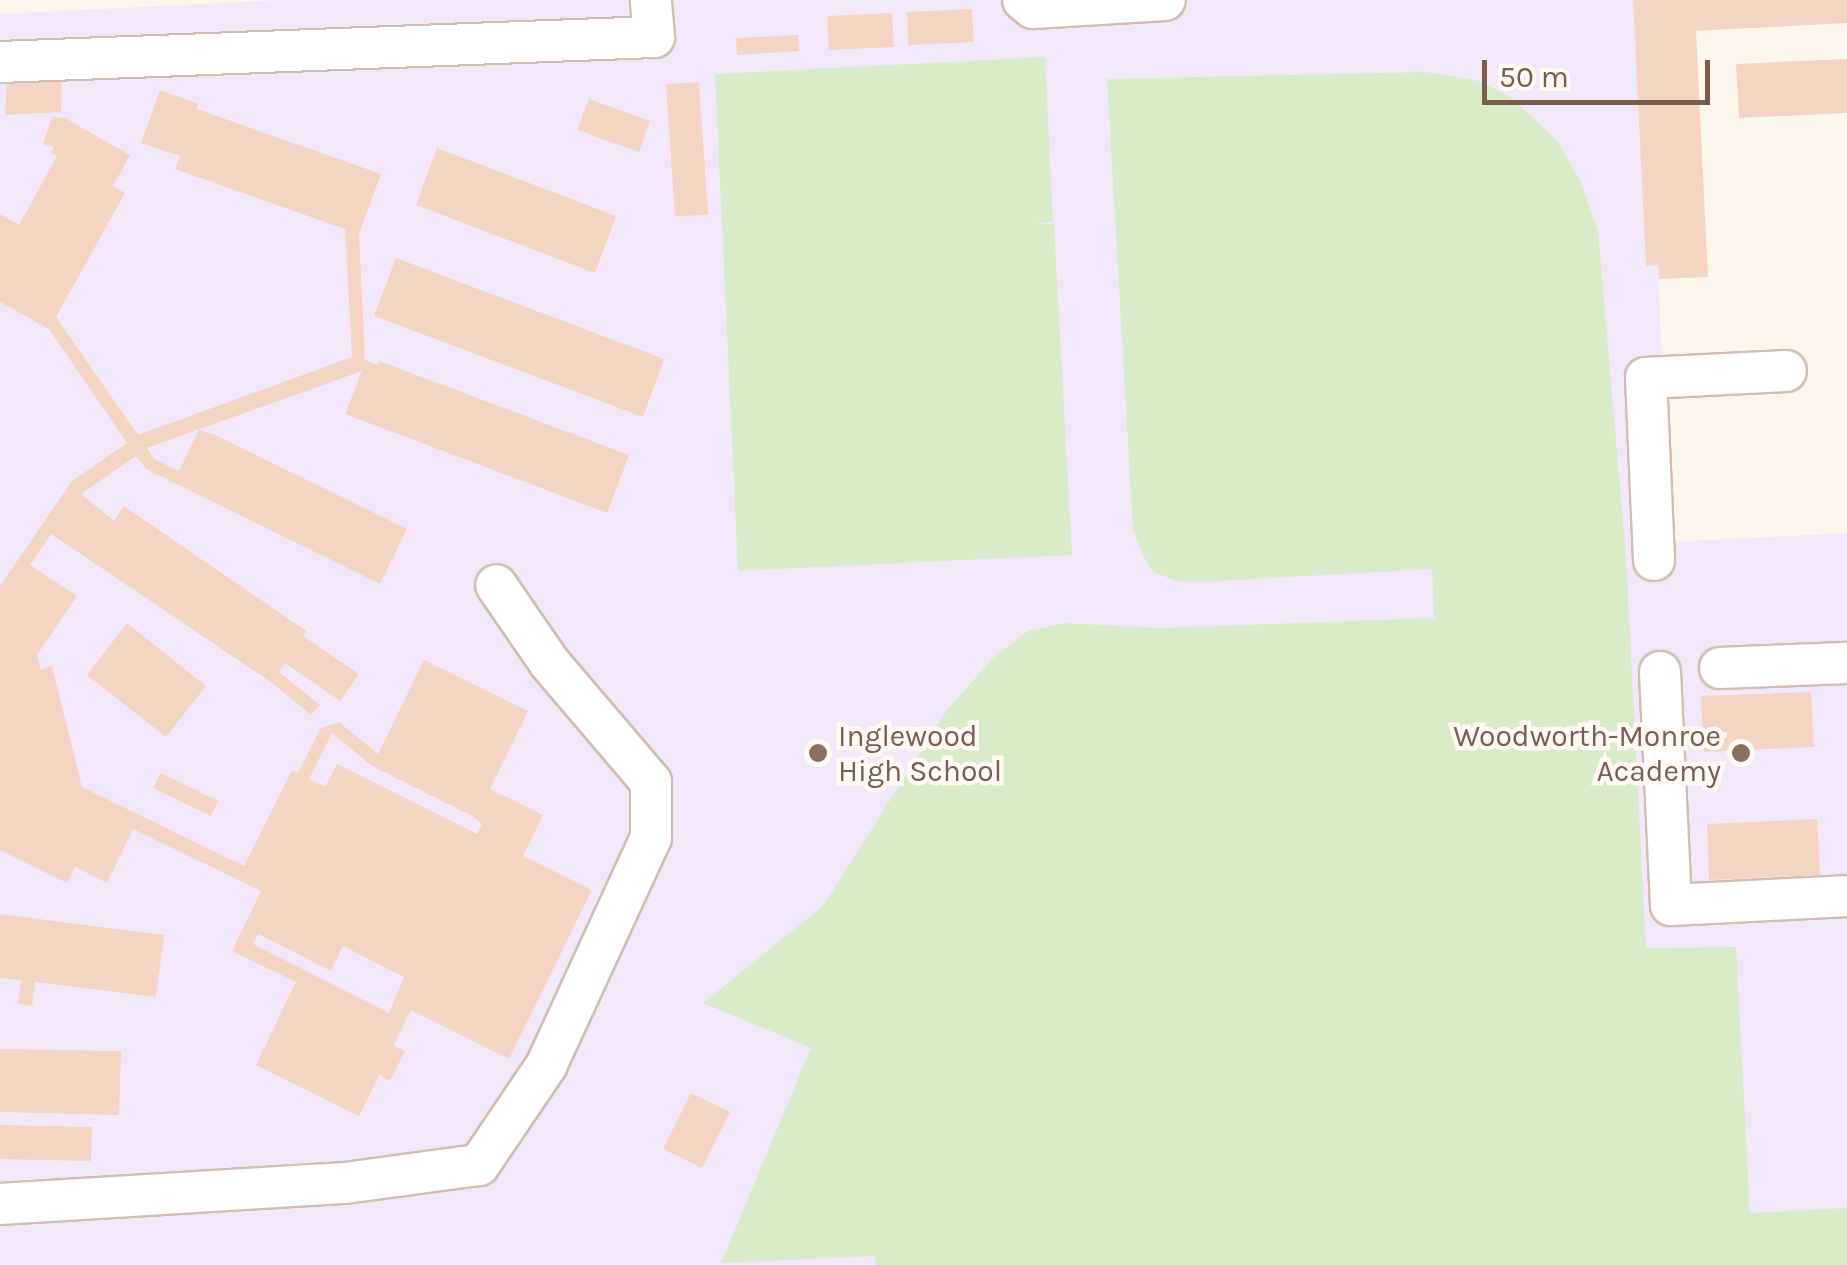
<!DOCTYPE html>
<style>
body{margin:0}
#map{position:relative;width:1847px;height:1265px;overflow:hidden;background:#fdf6ec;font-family:Karla,sans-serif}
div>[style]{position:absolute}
.education>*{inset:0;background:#f3e8fa}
.green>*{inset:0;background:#d8ecc9}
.building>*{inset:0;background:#f3d5c3}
.roads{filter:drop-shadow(2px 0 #d1beb0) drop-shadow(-2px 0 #d1beb0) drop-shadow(0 2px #d1beb0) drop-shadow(0 -2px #d1beb0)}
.minor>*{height:40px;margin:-20px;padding:0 20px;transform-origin:20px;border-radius:20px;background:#fff}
.dots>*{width:28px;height:28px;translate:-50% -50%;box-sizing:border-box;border:5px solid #fffaf3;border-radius:50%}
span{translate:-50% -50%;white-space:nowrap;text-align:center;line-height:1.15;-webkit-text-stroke:9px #fffaf3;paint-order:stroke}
.education-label{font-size:30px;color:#785e54}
.left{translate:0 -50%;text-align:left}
.right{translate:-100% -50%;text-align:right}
.scale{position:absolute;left:1482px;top:60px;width:228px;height:45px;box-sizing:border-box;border:5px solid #7a5c4d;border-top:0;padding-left:12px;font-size:30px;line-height:35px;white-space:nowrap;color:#7a5c4d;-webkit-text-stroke:8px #fffaf3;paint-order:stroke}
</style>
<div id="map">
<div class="education">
<i style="clip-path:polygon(281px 0,1633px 0,1646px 265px,1658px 265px,1669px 542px,1847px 533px,1847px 1265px,0 1265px,0 14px)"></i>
</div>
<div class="green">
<i style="clip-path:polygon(1045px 57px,1053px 222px,1032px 224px,1054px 224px,1072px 555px,738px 571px,715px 74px)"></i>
<i style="clip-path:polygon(1425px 72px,1479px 81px,1512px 98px,1557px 141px,1579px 178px,1598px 230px,1626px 557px,1646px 948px,1736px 947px,1750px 1213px,1847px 1208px,1847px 1265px,876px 1265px,875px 1256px,721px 1263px,811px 1048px,703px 1003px,823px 906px,947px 710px,993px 658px,1028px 631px,1065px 623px,1159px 628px,1434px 618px,1432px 569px,1201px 582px,1177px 581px,1153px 572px,1144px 557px,1133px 530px,1107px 79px)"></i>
</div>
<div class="building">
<i style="clip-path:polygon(1633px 0,1847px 0,1847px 23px,1696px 31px,1708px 277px,1659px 279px,1658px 265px,1646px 266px)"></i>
<i style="clip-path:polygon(972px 9px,974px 42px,908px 45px,907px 12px)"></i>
<i style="clip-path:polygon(892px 13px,894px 47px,829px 50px,827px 16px)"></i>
<i style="clip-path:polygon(798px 35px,799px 51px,737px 55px,736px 38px)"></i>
<i style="clip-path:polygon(1847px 59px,1847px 113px,1739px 118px,1736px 64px)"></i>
<i style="clip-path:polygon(62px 77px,61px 112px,5px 115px,7px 80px)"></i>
<i style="clip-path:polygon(699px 82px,708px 215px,675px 216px,666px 84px)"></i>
<i style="clip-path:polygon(evenodd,160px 90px,198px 104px,197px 109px,381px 174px,359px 234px,365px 360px,378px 365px,379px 361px,629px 455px,607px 513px,345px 414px,362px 371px,147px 448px,154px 459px,179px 471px,199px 430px,213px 434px,407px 529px,380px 584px,146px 469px,136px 456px,81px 494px,114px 521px,124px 506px,306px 631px,303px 636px,359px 674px,340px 701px,285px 663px,279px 672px,320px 705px,311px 715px,271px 682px,51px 534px,30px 565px,77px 596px,37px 655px,41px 670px,52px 666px,82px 787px,244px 866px,292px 770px,298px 773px,320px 729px,339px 722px,378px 754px,424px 660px,528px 711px,490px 789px,543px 815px,523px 856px,592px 890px,509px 1059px,411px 1010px,393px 1046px,405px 1051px,390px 1081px,379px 1075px,359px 1116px,256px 1065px,296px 982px,232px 951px,261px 891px,133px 829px,107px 883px,75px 867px,67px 883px,0 850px,0 586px,72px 481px,127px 443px,49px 329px,0 302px,0 214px,19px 225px,57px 156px,51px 153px,54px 147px,43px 144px,52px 117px,65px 118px,130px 155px,113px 186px,125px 193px,56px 317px,138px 435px,352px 357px,345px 229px,175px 169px,180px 156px,141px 143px,160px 90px,332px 733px,372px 766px,472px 816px,482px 824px,477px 834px,337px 764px,325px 787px,309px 779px,332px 733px,160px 90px,258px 934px,331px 971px,343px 946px,404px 977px,389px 1013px,253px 944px,258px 934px)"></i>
<i style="clip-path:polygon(589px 99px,650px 121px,639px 152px,577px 130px)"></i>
<i style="clip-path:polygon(437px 148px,616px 216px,595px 273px,416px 205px)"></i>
<i style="clip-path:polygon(396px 258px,664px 359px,643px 417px,374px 316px)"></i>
<i style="clip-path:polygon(127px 623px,206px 686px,166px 737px,87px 675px)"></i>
<i style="clip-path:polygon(1811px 692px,1814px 747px,1704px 752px,1701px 696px)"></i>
<i style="clip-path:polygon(161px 773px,218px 801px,211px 816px,153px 788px)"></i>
<i style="clip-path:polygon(1817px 819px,1820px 875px,1709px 880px,1707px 824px)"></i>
<i style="clip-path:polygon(0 914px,164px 935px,156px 997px,35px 982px,32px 1006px,18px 1004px,21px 980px,0 978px)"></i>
<i style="clip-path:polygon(0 1049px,121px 1051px,119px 1115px,0 1112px)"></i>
<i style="clip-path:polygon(691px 1093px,730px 1112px,702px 1168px,663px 1149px)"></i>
<i style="clip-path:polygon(0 1125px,92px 1127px,91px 1161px,0 1159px)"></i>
</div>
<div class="roads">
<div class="minor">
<i style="left:1023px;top:0;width:13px;rotate:39deg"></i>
<i style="left:1033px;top:8px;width:132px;rotate:-3.5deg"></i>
<i style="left:0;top:62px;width:654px;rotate:-2.19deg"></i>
<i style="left:654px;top:37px;width:37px;rotate:-95deg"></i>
<i style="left:1654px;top:560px;width:182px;rotate:-92.5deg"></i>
<i style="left:1646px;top:378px;width:140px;rotate:-2.9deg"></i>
<i style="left:1720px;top:668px;width:127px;rotate:-2.3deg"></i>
<i style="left:1660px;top:672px;width:233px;rotate:87.3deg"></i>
<i style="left:1671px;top:905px;width:176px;rotate:-2.9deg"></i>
<i style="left:0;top:1204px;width:346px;rotate:-3.5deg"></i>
<i style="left:345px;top:1183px;width:135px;rotate:-7.7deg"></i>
<i style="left:479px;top:1165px;width:120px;rotate:-55.9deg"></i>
<i style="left:546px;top:1066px;width:251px;rotate:-65.3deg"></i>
<i style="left:651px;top:838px;width:56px;rotate:-90deg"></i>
<i style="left:651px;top:782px;width:157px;rotate:-130.4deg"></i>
<i style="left:549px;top:662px;width:93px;rotate:-124.5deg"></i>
</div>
</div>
<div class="dots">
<i style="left:818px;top:753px;background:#8d6e63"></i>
<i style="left:1741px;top:753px;background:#8d6e63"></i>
</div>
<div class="education-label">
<span class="left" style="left:838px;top:753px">Inglewood<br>High School</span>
<span class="right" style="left:1721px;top:753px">Woodworth-Monroe<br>Academy</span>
</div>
<div class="scale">50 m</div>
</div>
